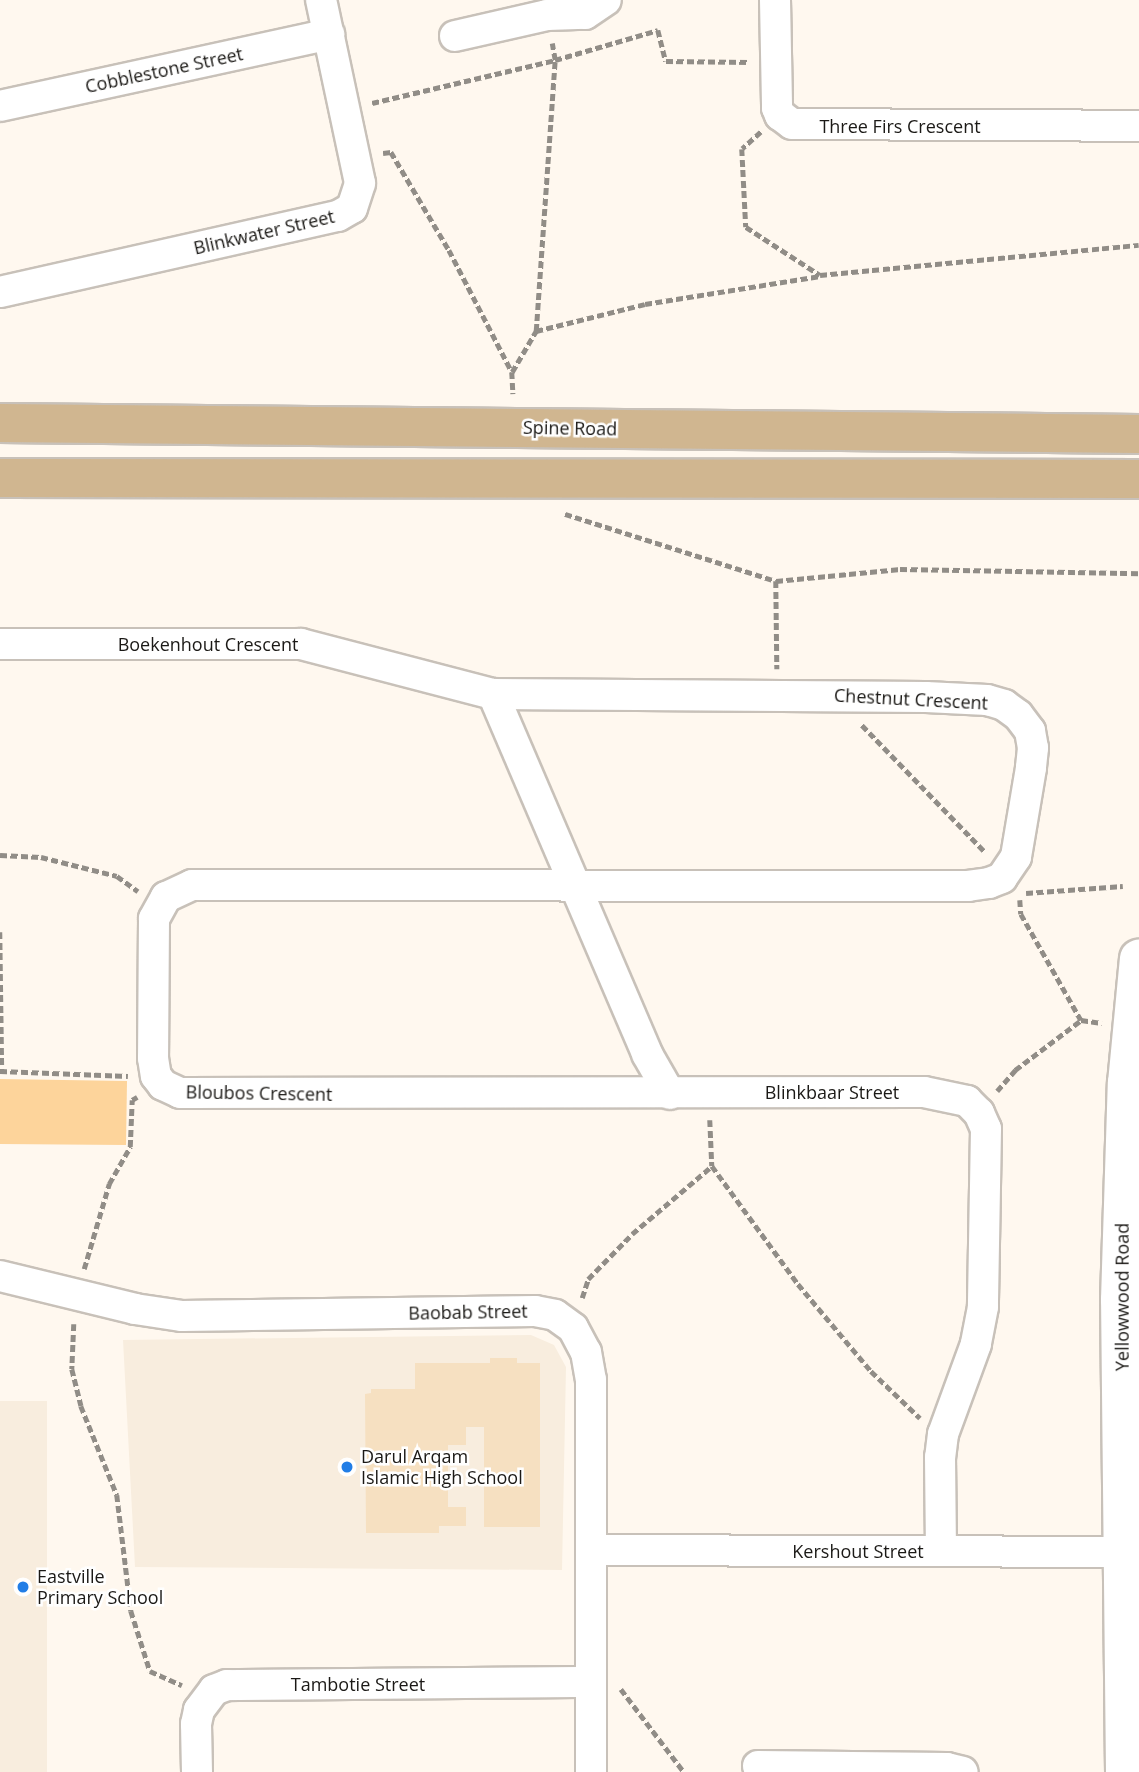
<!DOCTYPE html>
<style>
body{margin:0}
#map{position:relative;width:1139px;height:1772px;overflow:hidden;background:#fff8ef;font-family:"Open Sans",sans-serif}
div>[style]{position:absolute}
.built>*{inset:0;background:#f8edde}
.green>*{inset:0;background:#fdd49b}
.building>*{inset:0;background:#f6e0c1}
.path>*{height:4.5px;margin-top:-2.25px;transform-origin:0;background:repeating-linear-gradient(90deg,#918d87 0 7px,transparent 0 10.5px)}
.roads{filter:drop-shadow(2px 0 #c8c1b9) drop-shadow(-2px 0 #c8c1b9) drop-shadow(0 2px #c8c1b9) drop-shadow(0 -2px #c8c1b9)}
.street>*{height:30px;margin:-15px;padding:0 15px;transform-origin:15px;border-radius:15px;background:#fff}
.secondary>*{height:38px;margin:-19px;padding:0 19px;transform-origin:19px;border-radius:19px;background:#fff}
.primary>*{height:38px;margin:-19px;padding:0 19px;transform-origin:19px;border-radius:19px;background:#d0b690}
.dots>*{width:19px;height:19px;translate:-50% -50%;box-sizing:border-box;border:4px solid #fff;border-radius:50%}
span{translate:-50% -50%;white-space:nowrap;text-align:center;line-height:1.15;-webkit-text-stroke:5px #fff;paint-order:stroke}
.street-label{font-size:18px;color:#1b1916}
.poi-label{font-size:18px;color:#1b1916}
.left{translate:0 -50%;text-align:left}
</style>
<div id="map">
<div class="built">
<i style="clip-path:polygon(531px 1335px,554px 1345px,566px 1367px,562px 1570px,135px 1567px,123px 1340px)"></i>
<i style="clip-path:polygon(0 1401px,47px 1401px,47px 1772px,0 1772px)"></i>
</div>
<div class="green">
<i style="clip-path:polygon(0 1079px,127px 1081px,126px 1145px,0 1144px)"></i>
</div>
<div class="building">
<i style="clip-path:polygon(490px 1358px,517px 1358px,517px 1363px,540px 1363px,540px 1527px,484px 1527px,484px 1427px,466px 1427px,466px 1445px,448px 1445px,448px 1507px,466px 1507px,466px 1526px,439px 1526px,439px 1533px,366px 1533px,365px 1394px,371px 1393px,371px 1389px,415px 1389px,415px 1363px,490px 1363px)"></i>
</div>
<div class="path">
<i style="left:372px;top:103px;width:188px;rotate:-13.2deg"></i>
<i style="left:555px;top:60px;width:17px;rotate:-100deg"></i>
<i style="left:761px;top:132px;width:25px;rotate:138deg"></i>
<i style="left:742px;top:149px;width:78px;rotate:87.1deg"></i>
<i style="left:746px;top:227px;width:88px;rotate:33deg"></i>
<i style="left:820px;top:275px;width:320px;rotate:-5.4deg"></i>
<i style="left:383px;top:153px;width:8px;rotate:-7deg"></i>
<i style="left:391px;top:152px;width:114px;rotate:59.4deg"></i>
<i style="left:449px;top:250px;width:137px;rotate:62.7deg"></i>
<i style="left:512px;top:372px;width:22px;rotate:87deg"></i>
<i style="left:536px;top:331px;width:112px;rotate:-13.9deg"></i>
<i style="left:645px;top:304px;width:176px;rotate:-9.1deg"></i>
<i style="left:512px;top:372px;width:48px;rotate:-59.7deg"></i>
<i style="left:536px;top:331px;width:272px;rotate:-86deg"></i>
<i style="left:555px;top:60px;width:107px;rotate:-16.2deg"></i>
<i style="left:658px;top:30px;width:32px;rotate:76deg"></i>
<i style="left:666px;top:61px;width:84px;rotate:0.7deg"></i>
<i style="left:565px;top:514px;width:221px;rotate:17.6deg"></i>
<i style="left:776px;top:581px;width:88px;rotate:89.3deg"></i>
<i style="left:776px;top:581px;width:125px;rotate:-5.5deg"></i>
<i style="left:900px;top:569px;width:239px;rotate:1deg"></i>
<i style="left:862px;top:725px;width:177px;rotate:45.9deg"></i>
<i style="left:0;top:855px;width:41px;rotate:2.8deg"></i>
<i style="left:41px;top:857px;width:78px;rotate:14deg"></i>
<i style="left:117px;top:876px;width:26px;rotate:36deg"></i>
<i style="left:1026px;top:893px;width:97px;rotate:-4.1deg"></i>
<i style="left:1020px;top:900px;width:14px;rotate:86deg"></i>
<i style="left:1021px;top:914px;width:122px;rotate:60.5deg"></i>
<i style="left:0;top:932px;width:140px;rotate:89.2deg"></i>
<i style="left:0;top:1071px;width:128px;rotate:2.2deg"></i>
<i style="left:997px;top:1091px;width:28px;rotate:-49deg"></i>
<i style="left:1015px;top:1070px;width:83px;rotate:-37.1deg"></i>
<i style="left:1081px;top:1020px;width:21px;rotate:8deg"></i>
<i style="left:710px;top:1120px;width:46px;rotate:87.5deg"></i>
<i style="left:712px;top:1166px;width:146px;rotate:53.9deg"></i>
<i style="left:798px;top:1284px;width:114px;rotate:50deg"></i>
<i style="left:871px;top:1371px;width:68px;rotate:43.8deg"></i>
<i style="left:84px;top:1269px;width:89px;rotate:-73.6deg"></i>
<i style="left:109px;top:1184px;width:43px;rotate:-60.4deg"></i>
<i style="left:130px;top:1147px;width:47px;rotate:-87.6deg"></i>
<i style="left:132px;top:1100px;width:6px;rotate:-31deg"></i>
<i style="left:582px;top:1298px;width:20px;rotate:-72deg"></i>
<i style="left:588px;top:1279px;width:63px;rotate:-45.6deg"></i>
<i style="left:632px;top:1234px;width:105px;rotate:-40.4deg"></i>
<i style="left:74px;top:1324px;width:45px;rotate:92.5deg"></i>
<i style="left:72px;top:1369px;width:38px;rotate:76deg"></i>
<i style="left:81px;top:1406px;width:96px;rotate:68deg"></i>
<i style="left:117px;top:1495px;width:117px;rotate:83.1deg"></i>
<i style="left:131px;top:1611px;width:63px;rotate:72.4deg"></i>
<i style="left:150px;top:1671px;width:35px;rotate:24deg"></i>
<i style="left:621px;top:1689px;width:104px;rotate:52.8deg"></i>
</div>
<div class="roads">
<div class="street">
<i style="left:775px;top:0;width:108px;rotate:88.9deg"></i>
<i style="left:777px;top:108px;width:8px;rotate:67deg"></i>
<i style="left:780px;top:115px;width:15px;rotate:37deg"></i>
<i style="left:792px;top:124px;width:347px;rotate:0.3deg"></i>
<i style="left:455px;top:36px;width:94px;rotate:-12.9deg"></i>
<i style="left:547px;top:15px;width:38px;rotate:-2deg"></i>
<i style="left:585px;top:14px;width:25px;rotate:-34deg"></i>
<i style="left:0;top:106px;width:337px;rotate:-12.3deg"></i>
<i style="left:0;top:292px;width:346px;rotate:-12.7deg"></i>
<i style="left:338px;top:216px;width:16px;rotate:-30deg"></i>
<i style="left:352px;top:208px;width:26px;rotate:-72deg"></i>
<i style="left:360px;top:183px;width:187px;rotate:-102deg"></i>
<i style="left:0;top:644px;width:301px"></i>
<i style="left:301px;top:644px;width:198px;rotate:14.6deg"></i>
<i style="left:493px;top:694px;width:433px;rotate:0.4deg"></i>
<i style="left:926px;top:697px;width:61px;rotate:2.8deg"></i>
<i style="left:987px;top:700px;width:18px;rotate:16deg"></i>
<i style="left:1004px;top:705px;width:17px;rotate:36deg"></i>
<i style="left:1018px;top:715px;width:20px;rotate:53deg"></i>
<i style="left:1030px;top:731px;width:17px;rotate:80deg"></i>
<i style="left:1033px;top:748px;width:20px;rotate:96deg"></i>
<i style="left:1031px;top:768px;width:90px;rotate:99.6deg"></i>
<i style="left:1016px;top:857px;width:25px;rotate:124deg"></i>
<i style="left:1002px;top:878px;width:14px;rotate:159deg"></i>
<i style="left:989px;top:883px;width:21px;rotate:172deg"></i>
<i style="left:968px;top:886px;width:776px;rotate:-179.93deg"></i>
<i style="left:192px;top:885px;width:29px;rotate:155deg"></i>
<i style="left:166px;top:897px;width:25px;rotate:119deg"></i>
<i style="left:154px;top:919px;width:139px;rotate:90.4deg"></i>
<i style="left:153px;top:1058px;width:18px;rotate:81deg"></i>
<i style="left:156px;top:1076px;width:11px;rotate:52deg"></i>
<i style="left:163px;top:1085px;width:19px;rotate:25deg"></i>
<i style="left:180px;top:1093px;width:744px;rotate:-0.08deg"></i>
<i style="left:924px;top:1092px;width:44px;rotate:11.8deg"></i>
<i style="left:967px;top:1101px;width:17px;rotate:45deg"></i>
<i style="left:979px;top:1113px;width:17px;rotate:66deg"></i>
<i style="left:986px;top:1129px;width:178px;rotate:91deg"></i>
<i style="left:983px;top:1307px;width:38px;rotate:101deg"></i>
<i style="left:976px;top:1344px;width:96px;rotate:110.1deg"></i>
<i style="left:943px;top:1434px;width:23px;rotate:97deg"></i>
<i style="left:940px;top:1457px;width:94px;rotate:89.4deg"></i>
<i style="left:493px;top:694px;width:392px;rotate:66.8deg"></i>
<i style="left:647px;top:1054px;width:46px;rotate:60.1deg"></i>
<i style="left:0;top:1276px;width:139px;rotate:13.7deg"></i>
<i style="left:135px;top:1309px;width:48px;rotate:8.5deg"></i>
<i style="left:182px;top:1316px;width:353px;rotate:-0.8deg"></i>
<i style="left:535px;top:1311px;width:20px;rotate:11deg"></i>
<i style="left:555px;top:1315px;width:22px;rotate:36deg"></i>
<i style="left:573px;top:1328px;width:27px;rotate:62deg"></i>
<i style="left:586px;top:1352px;width:28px;rotate:80deg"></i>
<i style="left:591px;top:1380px;width:392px;rotate:90deg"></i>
<i style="left:591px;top:1550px;width:534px;rotate:0.21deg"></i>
<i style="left:758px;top:1766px;width:189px;rotate:0.6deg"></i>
<i style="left:947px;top:1768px;width:16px;rotate:14deg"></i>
<i style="left:197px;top:1772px;width:48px;rotate:-91.2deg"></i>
<i style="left:196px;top:1724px;width:14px;rotate:-78deg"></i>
<i style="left:199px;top:1710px;width:25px;rotate:-53deg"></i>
<i style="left:214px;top:1690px;width:14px;rotate:-21deg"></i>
<i style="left:227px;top:1685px;width:364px;rotate:-0.5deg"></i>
</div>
<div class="secondary">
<i style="left:1125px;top:1772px;width:472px;rotate:-90.6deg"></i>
<i style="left:1120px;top:1300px;width:217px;rotate:-88.2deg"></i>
<i style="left:1127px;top:1083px;width:125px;rotate:-84.5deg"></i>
</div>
<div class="primary">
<i style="left:0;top:423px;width:1139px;rotate:0.55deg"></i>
<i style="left:0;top:478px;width:1139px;rotate:0.05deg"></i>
</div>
</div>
<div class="dots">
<i style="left:347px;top:1467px;background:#217de6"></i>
<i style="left:23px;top:1587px;background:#217de6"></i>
</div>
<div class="street-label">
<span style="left:164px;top:70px;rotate:-12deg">Cobblestone Street</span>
<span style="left:900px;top:126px">Three Firs Crescent</span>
<span style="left:264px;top:232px;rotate:-13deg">Blinkwater Street</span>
<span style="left:570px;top:428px;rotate:1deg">Spine Road</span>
<span style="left:208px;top:644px">Boekenhout Crescent</span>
<span style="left:911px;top:699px;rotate:3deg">Chestnut Crescent</span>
<span style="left:832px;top:1092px">Blinkbaar Street</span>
<span style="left:259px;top:1093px;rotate:1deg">Bloubos Crescent</span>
<span style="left:1122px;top:1297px;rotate:-90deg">Yellowwood Road</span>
<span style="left:468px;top:1312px;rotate:-1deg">Baobab Street</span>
<span style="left:858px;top:1551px">Kershout Street</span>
<span style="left:358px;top:1684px">Tambotie Street</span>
</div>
<div class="poi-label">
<span class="left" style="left:361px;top:1467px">Darul Arqam<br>Islamic High School</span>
<span class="left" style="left:37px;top:1587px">Eastville<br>Primary School</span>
</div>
</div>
